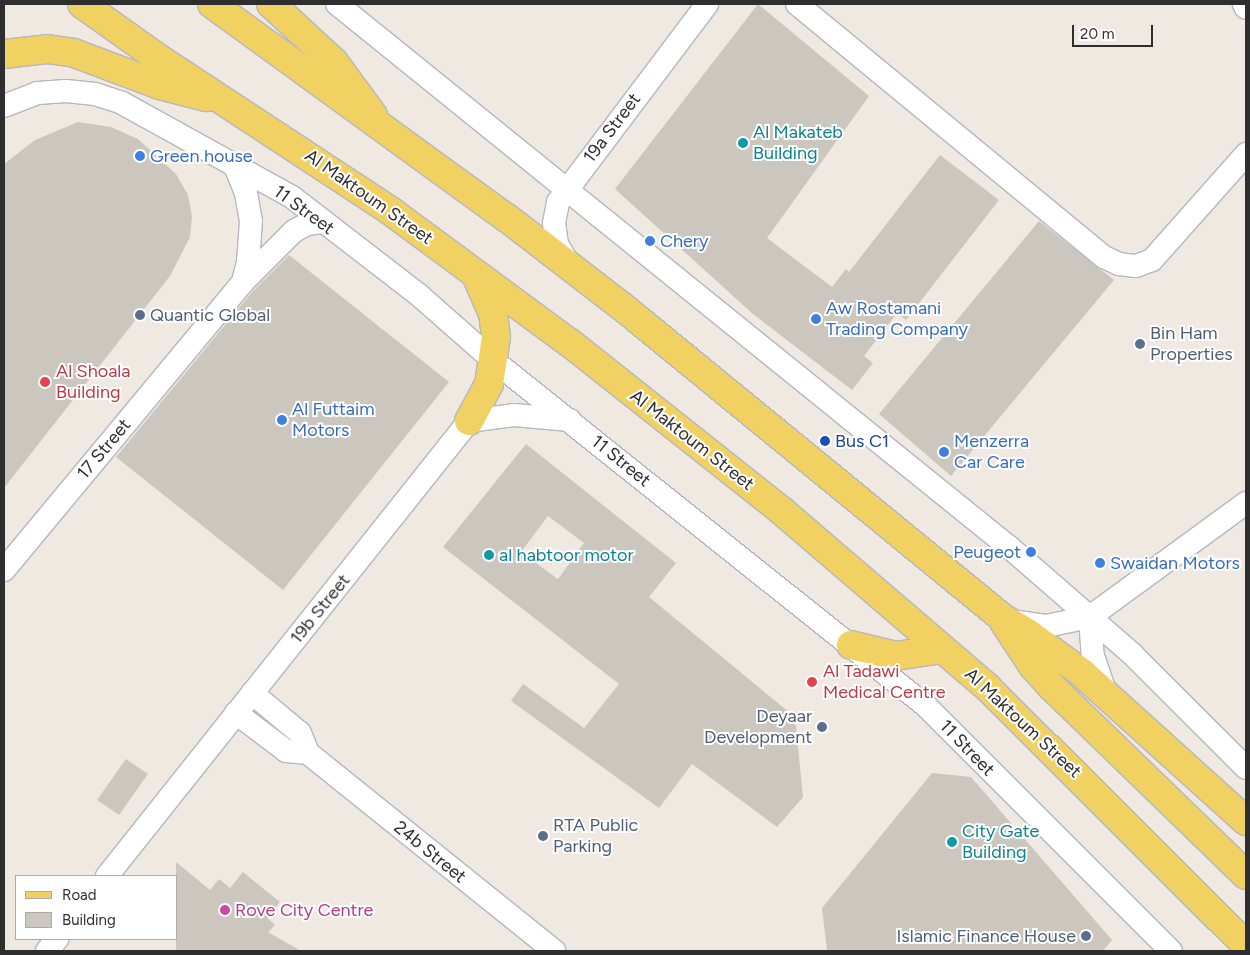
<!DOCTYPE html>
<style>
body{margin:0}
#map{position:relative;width:1250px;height:955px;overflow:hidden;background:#efe9e1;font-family:Figtree,sans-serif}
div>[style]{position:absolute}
.building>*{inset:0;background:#cbc7bf}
.roads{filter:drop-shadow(1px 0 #b4b7c1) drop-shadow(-1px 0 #b4b7c1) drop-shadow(0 1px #b4b7c1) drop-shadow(0 -1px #b4b7c1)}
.minor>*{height:22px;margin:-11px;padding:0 11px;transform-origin:11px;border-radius:11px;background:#fff}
.primary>*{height:28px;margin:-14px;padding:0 14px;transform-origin:14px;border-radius:14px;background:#f2d163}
.dots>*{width:14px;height:14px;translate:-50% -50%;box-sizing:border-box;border:2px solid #fff;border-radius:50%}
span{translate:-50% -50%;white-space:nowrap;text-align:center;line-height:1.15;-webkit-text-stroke:4px #fff;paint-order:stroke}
.street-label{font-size:18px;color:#2e2e2e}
.culture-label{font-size:18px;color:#0d838f}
.left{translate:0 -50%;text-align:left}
.shop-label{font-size:18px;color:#366cbe}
.right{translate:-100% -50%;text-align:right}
.service-label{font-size:18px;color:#4e5e75}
.health-label{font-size:18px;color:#be3a42}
.transit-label{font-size:18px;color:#164399}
.hotel-label{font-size:18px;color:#b23c85}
.frame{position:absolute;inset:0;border:5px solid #2e2e2e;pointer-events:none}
.legend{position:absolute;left:15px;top:875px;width:162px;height:65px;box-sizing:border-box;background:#fff;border:1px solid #ababab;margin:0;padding:6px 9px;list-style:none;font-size:15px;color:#2e2e2e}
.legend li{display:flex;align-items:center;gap:10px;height:25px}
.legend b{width:25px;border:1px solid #ababab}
.scale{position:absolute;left:1072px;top:25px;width:81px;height:22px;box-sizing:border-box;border:2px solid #2e2e2e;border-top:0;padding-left:6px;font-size:15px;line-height:18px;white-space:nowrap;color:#2e2e2e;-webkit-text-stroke:4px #fff;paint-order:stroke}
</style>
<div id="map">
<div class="building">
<i style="clip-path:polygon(758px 4px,869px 96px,767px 238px,832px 287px,846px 269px,849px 272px,940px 155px,999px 200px,906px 320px,897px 313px,864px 356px,873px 363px,852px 390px,753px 314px,615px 189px)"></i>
<i style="clip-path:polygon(78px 122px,111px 127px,138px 139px,176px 174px,188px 195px,192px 216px,190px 237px,170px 276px,4px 488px,4px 164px,35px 140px)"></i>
<i style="clip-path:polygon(1039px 221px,1114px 280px,951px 476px,879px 414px)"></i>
<i style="clip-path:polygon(289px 255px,449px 382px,283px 590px,116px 457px,253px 291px)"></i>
<i style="clip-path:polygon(evenodd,526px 444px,676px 563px,649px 597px,795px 717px,803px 797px,777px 827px,692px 764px,659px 808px,511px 701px,523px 684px,584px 728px,619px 684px,443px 547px,526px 444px,548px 516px,584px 543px,558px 579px,521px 552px,548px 516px)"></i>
<i style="clip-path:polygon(126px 759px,148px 774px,119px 815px,97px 800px)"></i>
<i style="clip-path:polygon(932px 773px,971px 777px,1112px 940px,1103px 951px,827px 951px,822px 908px)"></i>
<i style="clip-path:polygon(176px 862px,210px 890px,219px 879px,230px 888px,243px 872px,280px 902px,267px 918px,275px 925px,268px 932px,301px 951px,176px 951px)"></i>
</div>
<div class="roads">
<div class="minor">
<i style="left:337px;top:4px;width:864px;rotate:38.94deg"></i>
<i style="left:1009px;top:547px;width:163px;rotate:41deg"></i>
<i style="left:1132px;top:654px;width:161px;rotate:45deg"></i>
<i style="left:797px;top:4px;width:398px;rotate:39.5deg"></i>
<i style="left:1104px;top:257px;width:17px;rotate:25deg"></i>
<i style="left:1119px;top:264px;width:17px;rotate:7deg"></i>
<i style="left:1136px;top:266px;width:17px;rotate:-21deg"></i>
<i style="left:1152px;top:260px;width:142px;rotate:-48.4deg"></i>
<i style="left:1244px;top:4px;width:4px;rotate:63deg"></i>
<i style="left:4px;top:106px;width:36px;rotate:-21deg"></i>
<i style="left:38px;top:93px;width:28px;rotate:-4deg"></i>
<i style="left:66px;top:91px;width:29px;rotate:6deg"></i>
<i style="left:95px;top:94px;width:28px;rotate:18deg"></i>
<i style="left:122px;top:103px;width:194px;rotate:28.9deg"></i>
<i style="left:292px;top:197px;width:162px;rotate:37.7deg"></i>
<i style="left:420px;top:296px;width:98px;rotate:41.3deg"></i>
<i style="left:494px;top:361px;width:553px;rotate:38.61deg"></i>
<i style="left:926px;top:706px;width:346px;rotate:45deg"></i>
<i style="left:235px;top:166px;width:29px;rotate:68deg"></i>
<i style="left:246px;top:193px;width:28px;rotate:80deg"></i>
<i style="left:251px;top:221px;width:41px;rotate:94.2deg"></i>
<i style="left:248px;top:262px;width:21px;rotate:104deg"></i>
<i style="left:568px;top:263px;width:22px;rotate:-120deg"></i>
<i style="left:557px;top:244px;width:21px;rotate:-98deg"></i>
<i style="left:554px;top:223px;width:21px;rotate:-79deg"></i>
<i style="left:558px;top:202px;width:248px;rotate:-53deg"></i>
<i style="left:4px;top:570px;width:374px;rotate:-50.3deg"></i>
<i style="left:243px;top:282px;width:72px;rotate:-45deg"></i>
<i style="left:294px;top:231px;width:15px;rotate:-28deg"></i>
<i style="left:307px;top:224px;width:16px;rotate:-7deg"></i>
<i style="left:1090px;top:617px;width:39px;rotate:86deg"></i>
<i style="left:1093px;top:656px;width:40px;rotate:71.1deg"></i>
<i style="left:1011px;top:621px;width:35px;rotate:8deg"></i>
<i style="left:1046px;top:626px;width:45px;rotate:-11.6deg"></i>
<i style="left:1090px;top:617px;width:193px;rotate:-36.2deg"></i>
<i style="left:252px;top:693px;width:62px;rotate:39.8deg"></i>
<i style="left:300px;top:733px;width:22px;rotate:68deg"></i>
<i style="left:308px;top:753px;width:316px;rotate:38.8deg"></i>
<i style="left:236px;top:713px;width:63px;rotate:37.2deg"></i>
<i style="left:286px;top:751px;width:22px;rotate:5deg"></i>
<i style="left:107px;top:876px;width:581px;rotate:-51.49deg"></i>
<i style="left:469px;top:421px;width:45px;rotate:-7.6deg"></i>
<i style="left:514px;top:415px;width:56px;rotate:5.1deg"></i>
<i style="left:47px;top:951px;width:16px;rotate:-50deg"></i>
</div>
<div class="primary">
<i style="left:82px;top:4px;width:97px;rotate:35.3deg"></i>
<i style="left:161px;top:60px;width:277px;rotate:33.3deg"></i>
<i style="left:392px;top:212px;width:221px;rotate:36.4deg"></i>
<i style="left:570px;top:343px;width:272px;rotate:38.4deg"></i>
<i style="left:783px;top:512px;width:270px;rotate:40.6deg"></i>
<i style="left:988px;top:688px;width:364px;rotate:44.9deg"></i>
<i style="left:212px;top:4px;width:364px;rotate:36deg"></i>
<i style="left:507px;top:218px;width:148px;rotate:37.6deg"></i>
<i style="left:624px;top:308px;width:487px;rotate:39.3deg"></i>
<i style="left:1001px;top:617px;width:33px;rotate:31deg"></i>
<i style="left:1029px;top:634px;width:66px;rotate:36.3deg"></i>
<i style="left:1082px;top:673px;width:221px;rotate:42.1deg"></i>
<i style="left:271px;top:4px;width:86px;rotate:42.6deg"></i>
<i style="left:334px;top:62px;width:66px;rotate:53.7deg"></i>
<i style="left:4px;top:54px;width:43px;rotate:-6.6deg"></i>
<i style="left:47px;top:49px;width:27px;rotate:8deg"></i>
<i style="left:74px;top:53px;width:91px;rotate:20.6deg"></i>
<i style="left:159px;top:85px;width:49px;rotate:14.3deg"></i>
<i style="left:469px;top:421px;width:42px;rotate:-61.6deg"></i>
<i style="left:489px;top:384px;width:48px;rotate:-81.5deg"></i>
<i style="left:496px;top:337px;width:23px;rotate:-97deg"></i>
<i style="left:493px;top:314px;width:43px;rotate:-113.6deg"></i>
<i style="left:1004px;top:622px;width:53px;rotate:56.6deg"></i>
<i style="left:1033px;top:666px;width:28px;rotate:48deg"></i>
<i style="left:1052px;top:687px;width:270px;rotate:44.1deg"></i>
<i style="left:851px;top:645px;width:46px;rotate:13.7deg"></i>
<i style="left:896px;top:656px;width:47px;rotate:-8.7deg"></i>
</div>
</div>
<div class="dots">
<i style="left:743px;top:143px;background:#0f9aa8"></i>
<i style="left:140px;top:156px;background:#3f7fe0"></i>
<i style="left:650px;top:241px;background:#3f7fe0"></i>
<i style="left:140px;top:315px;background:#5c6f8a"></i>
<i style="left:816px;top:319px;background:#3f7fe0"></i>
<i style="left:1140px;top:344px;background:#5c6f8a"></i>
<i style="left:45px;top:382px;background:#e0444e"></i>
<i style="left:282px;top:420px;background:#3f7fe0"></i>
<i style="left:825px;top:441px;background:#1a4fb4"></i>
<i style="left:944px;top:452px;background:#3f7fe0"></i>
<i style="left:1031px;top:552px;background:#3f7fe0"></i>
<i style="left:489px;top:555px;background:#0f9aa8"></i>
<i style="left:1100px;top:563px;background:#3f7fe0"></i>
<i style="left:812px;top:682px;background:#e0444e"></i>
<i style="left:822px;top:727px;background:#5c6f8a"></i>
<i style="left:543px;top:836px;background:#5c6f8a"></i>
<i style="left:952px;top:842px;background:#0f9aa8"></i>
<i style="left:225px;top:910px;background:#d1479c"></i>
<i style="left:1086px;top:936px;background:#5c6f8a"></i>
</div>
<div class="street-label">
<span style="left:612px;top:128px;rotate:-53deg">19a Street</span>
<span style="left:369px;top:197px;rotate:35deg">Al Maktoum Street</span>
<span style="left:304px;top:210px;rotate:36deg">11 Street</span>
<span style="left:692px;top:440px;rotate:38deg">Al Maktoum Street</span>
<span style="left:104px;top:449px;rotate:-50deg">17 Street</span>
<span style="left:621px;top:461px;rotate:39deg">11 Street</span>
<span style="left:320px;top:609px;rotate:-51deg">19b Street</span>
<span style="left:1023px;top:723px;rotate:43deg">Al Maktoum Street</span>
<span style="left:967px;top:748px;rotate:46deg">11 Street</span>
<span style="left:430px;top:852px;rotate:39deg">24b Street</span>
</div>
<div class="culture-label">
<span class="left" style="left:753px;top:143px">Al Makateb<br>Building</span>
<span class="left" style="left:499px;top:555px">al habtoor motor</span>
<span class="left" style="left:962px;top:842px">City Gate<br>Building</span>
</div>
<div class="shop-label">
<span class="left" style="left:150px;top:156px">Green house</span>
<span class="left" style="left:660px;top:241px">Chery</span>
<span class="left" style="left:826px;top:319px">Aw Rostamani<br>Trading Company</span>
<span class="left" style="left:292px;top:420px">Al Futtaim<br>Motors</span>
<span class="left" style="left:954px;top:452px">Menzerra<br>Car Care</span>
<span class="right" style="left:1021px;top:552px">Peugeot</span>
<span class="left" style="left:1110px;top:563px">Swaidan Motors</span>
</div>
<div class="service-label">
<span class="left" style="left:150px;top:315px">Quantic Global</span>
<span class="left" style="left:1150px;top:344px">Bin Ham<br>Properties</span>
<span class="right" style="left:812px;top:727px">Deyaar<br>Development</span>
<span class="left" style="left:553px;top:836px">RTA Public<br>Parking</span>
<span class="right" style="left:1076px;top:936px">Islamic Finance House</span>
</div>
<div class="health-label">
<span class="left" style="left:56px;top:382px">Al Shoala<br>Building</span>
<span class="left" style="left:823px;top:682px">Al Tadawi<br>Medical Centre</span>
</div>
<div class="transit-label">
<span class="left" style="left:835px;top:441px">Bus C1</span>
</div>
<div class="hotel-label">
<span class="left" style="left:235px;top:910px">Rove City Centre</span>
</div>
<div class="frame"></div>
<ul class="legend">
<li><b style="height:6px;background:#f2d163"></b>Road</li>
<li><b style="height:14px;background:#cbc7bf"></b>Building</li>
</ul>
<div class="scale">20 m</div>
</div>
